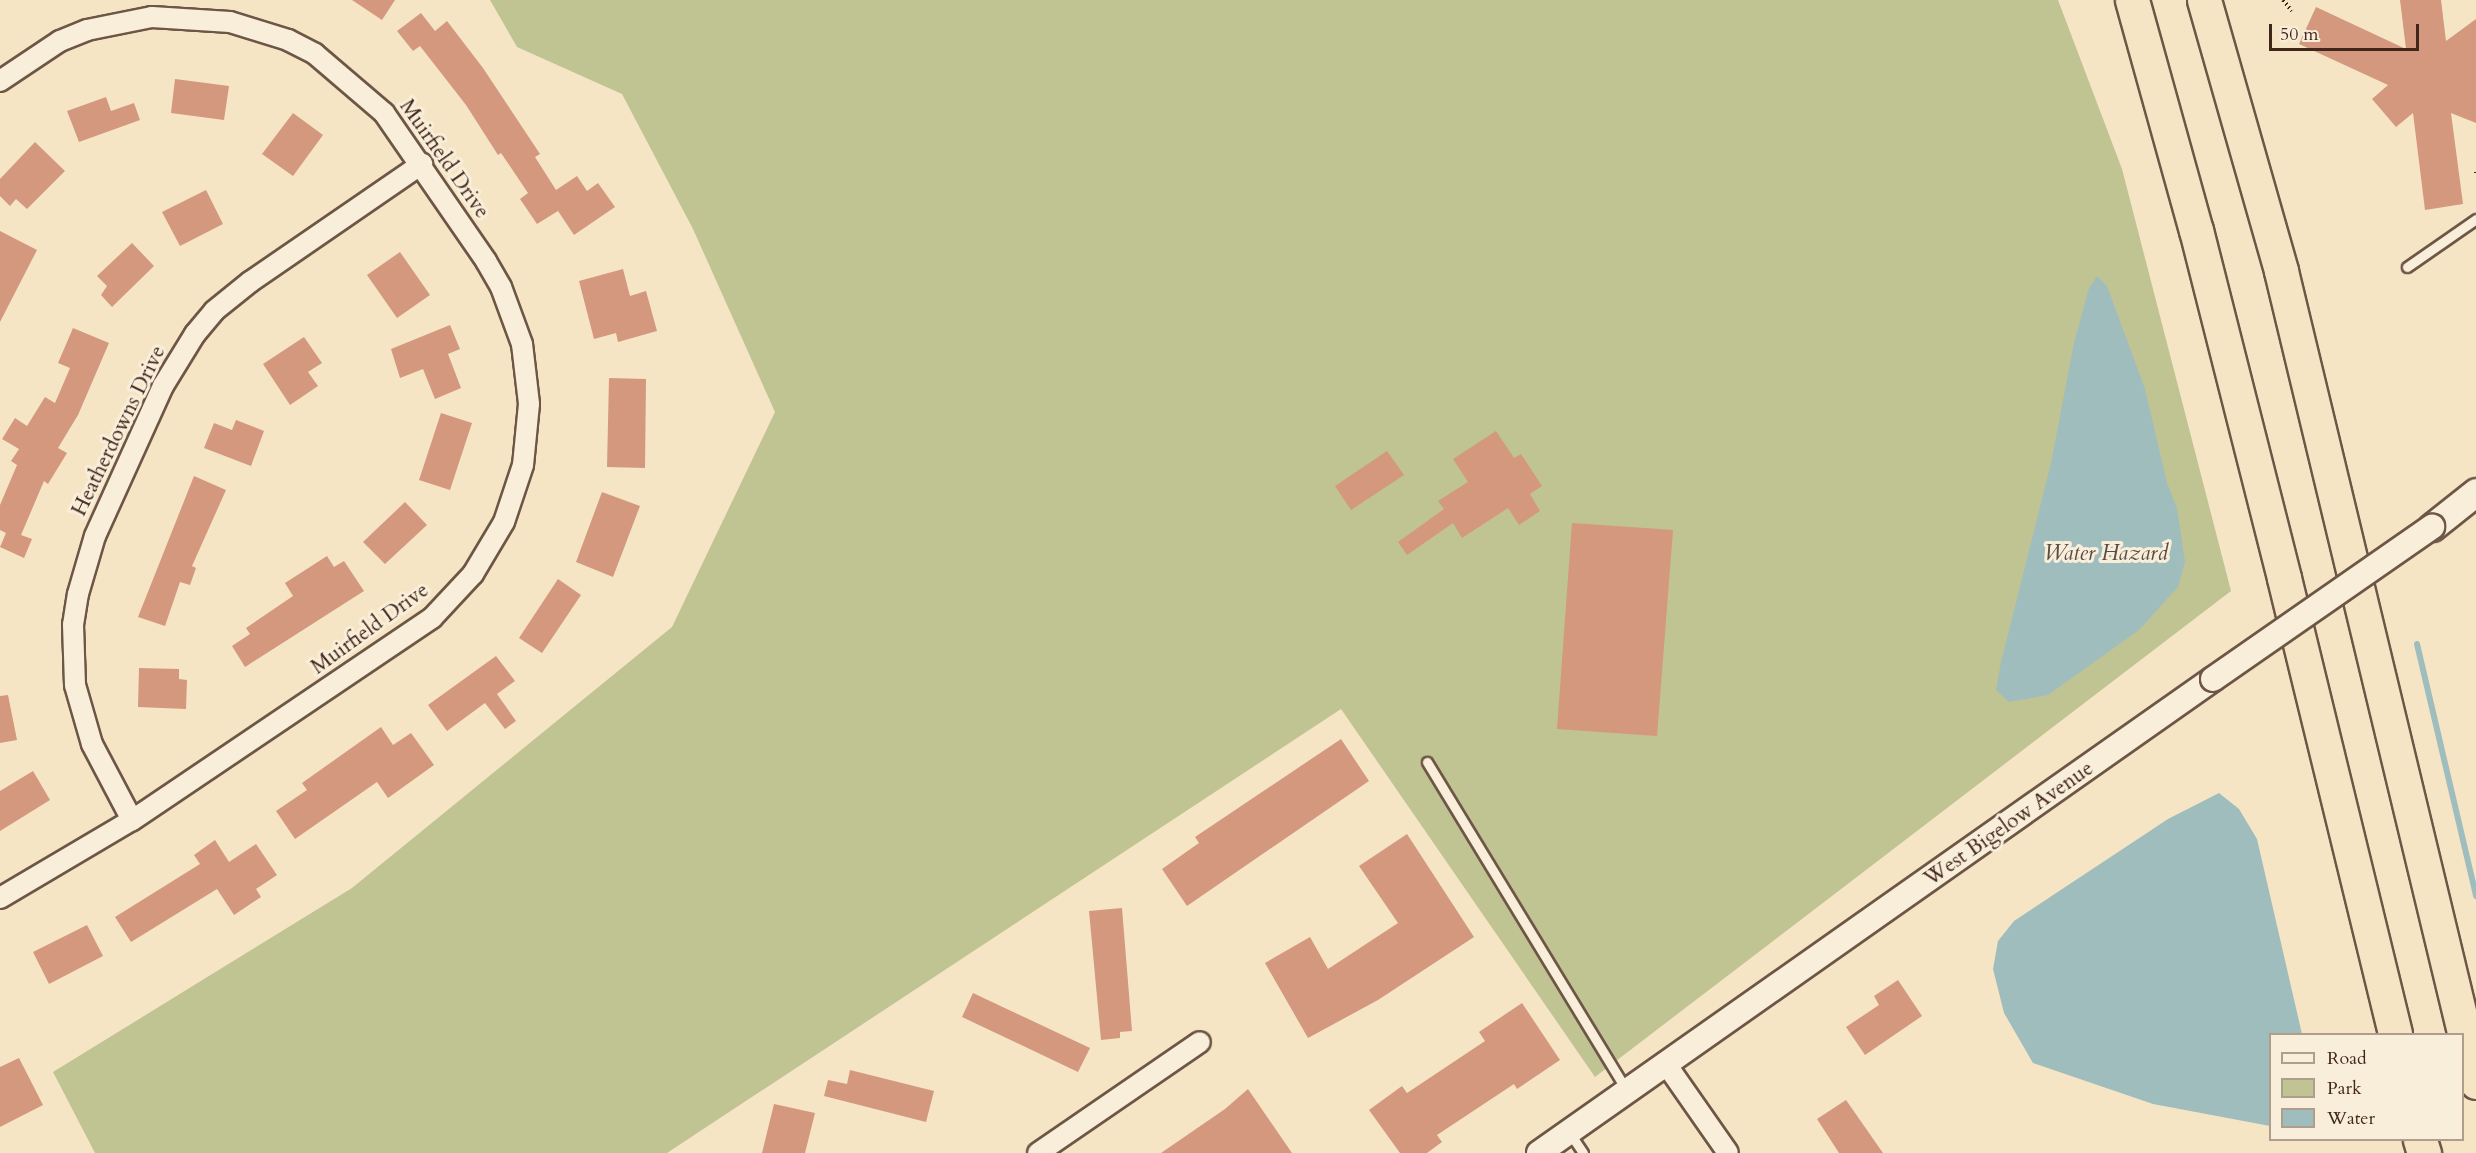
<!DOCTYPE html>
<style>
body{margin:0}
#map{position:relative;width:2476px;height:1153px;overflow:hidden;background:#f5e5c5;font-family:Cardo,serif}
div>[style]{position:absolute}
.green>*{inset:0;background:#c0c392}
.water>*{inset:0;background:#a0bdbe}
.stream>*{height:6px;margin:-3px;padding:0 3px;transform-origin:3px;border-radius:3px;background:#a0bdbe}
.building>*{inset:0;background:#d4987e}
.path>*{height:4px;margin-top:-2px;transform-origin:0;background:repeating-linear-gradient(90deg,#41261b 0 1.5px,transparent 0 4.5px)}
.roads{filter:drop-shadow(2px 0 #6e5646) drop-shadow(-2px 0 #6e5646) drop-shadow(0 2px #6e5646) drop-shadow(0 -2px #6e5646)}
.service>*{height:9px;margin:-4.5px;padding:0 4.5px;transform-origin:4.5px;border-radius:4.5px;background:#f8eed9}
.minor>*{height:20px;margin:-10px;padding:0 10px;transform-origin:10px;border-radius:10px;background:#f8eed9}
.tertiary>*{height:24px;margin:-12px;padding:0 12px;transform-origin:12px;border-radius:12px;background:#f8eed9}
.secondary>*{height:27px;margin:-13.5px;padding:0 13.5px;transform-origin:13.5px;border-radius:13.5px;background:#f8eed9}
.motorway>*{height:33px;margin:-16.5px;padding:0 16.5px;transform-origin:16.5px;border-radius:16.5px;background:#f5e5c5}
.bridges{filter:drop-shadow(2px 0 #6e5646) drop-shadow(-2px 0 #6e5646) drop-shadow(0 2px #6e5646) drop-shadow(0 -2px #6e5646)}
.tertiary-bridge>*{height:24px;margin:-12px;padding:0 12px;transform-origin:12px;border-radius:12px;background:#f8eed9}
span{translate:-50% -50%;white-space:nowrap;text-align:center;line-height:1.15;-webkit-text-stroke:6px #f8eed9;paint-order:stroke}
.street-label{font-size:21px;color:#41261b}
.water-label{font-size:22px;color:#594c44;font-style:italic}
.legend{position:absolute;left:2269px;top:1033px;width:195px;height:108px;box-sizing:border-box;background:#f8eed9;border:2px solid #af9e8d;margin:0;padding:8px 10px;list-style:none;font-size:18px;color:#41261b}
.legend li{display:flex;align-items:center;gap:12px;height:30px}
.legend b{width:30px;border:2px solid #af9e8d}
.scale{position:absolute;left:2269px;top:24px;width:150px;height:27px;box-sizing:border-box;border:3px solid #41261b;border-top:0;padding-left:8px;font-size:18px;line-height:21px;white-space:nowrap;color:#41261b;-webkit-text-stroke:4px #f8eed9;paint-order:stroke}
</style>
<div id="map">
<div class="green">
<i style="clip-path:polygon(490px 0,2058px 0,2122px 169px,2231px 591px,1595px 1077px,1341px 709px,667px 1153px,95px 1153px,53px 1072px,352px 888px,672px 627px,775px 412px,693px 229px,622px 94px,517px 47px)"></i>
</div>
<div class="water">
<i style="clip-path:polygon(2097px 276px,2107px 286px,2145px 389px,2167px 483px,2177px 508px,2185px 562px,2178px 587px,2139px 630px,2048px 695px,2009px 702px,1996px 690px,2001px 662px,2051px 463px,2074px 343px,2089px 288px)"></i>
<i style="clip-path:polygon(2219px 793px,2239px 809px,2257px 839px,2302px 1034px,2270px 1034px,2270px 1126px,2153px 1104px,2033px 1063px,2004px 1013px,1993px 969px,1998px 941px,2014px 921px,2168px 819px)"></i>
</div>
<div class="stream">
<i style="left:2417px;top:644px;width:259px;rotate:76.8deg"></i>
</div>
<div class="building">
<i style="clip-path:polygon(352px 0,395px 0,382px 20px)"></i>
<i style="clip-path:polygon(2400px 0,2441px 0,2446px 41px,2476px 19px,2476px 123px,2451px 113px,2463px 204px,2425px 210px,2413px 113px,2396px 127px,2372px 99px,2388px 85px,2299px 44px,2316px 7px,2406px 49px)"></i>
<i style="clip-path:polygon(421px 13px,435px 31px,447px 21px,483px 68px,540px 154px,535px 157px,556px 190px,577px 176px,587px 191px,598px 183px,615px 207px,574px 235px,558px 211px,537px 224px,520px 199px,528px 193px,501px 153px,498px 155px,466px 105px,420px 46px,413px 51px,397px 31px)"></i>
<i style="clip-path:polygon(175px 79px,229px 86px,224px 120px,171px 113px)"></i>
<i style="clip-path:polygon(106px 97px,111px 111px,134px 103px,140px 120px,79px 142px,67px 111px)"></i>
<i style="clip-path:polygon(293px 113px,323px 135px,293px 176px,262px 154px)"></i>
<i style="clip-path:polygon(35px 142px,65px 171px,27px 209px,16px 199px,10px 206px,0 196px,0 179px)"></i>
<i style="clip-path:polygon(206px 190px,223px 224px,180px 246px,162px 212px)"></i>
<i style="clip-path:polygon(0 231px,37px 250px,0 322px)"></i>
<i style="clip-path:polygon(132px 243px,154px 266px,112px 307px,101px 295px,107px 286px,97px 276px)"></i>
<i style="clip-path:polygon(400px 252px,430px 295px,397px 318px,367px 275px)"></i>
<i style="clip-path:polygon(623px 269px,630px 296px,646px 291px,657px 331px,618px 342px,616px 333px,594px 339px,579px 281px)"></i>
<i style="clip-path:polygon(450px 325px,460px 349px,448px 354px,461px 388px,435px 399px,423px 369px,400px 378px,391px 349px)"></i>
<i style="clip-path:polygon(73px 328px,109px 343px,78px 415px,58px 448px,67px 453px,48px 484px,44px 481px,21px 535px,32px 539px,24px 558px,0 547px,6px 533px,0 530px,0 505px,17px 465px,11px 461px,19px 449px,2px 439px,15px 418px,27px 426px,45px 397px,55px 403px,70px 368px,58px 363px)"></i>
<i style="clip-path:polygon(304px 337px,322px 363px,308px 372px,318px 386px,290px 405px,263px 364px)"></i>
<i style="clip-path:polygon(609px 378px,646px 379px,645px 468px,607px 467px)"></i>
<i style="clip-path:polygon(441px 413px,472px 423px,450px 490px,419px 480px)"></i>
<i style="clip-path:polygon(236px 420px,264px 431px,251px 466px,204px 448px,214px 423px,232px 430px)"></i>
<i style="clip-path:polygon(1496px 431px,1514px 458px,1521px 454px,1542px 486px,1530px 494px,1540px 511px,1519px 525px,1508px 508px,1462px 538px,1453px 523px,1407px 555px,1398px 542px,1444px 509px,1438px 501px,1468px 482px,1453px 459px)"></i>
<i style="clip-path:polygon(1387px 451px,1404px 475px,1351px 510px,1335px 486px)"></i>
<i style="clip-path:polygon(194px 476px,226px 490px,192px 566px,196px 568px,190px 585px,180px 582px,165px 626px,138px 617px)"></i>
<i style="clip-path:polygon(602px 492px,640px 506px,613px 577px,576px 562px)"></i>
<i style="clip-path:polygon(405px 502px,427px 525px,385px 564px,363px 542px)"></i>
<i style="clip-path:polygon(1572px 523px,1673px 530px,1657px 736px,1557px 729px)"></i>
<i style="clip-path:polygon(327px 556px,334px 567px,344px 561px,364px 591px,245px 667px,232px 646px,250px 634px,246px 628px,293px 596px,285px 583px)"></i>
<i style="clip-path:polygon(558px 579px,581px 595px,542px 653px,519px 638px)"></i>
<i style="clip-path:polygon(496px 656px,515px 681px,497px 694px,516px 721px,505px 729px,485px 703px,447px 731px,428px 705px)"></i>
<i style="clip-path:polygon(139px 668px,179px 669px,179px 679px,187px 680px,186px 709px,138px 707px)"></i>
<i style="clip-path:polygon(8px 695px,17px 740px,0 743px,0 696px)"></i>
<i style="clip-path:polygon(381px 727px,393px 745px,411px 733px,434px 765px,388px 798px,377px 782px,295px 839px,276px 811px,307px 790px,302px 783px)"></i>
<i style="clip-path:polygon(1341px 739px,1369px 781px,1187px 906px,1162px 869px,1199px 843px,1195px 837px)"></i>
<i style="clip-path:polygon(33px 771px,50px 800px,0 831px,0 791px)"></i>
<i style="clip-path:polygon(1407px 834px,1474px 937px,1378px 1000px,1308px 1038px,1265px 963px,1310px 937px,1328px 969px,1398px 923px,1359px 866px)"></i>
<i style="clip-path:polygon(215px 840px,229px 862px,256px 844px,277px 875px,256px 889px,261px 897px,234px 915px,217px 889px,131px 942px,115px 917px,200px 864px,194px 855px)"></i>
<i style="clip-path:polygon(1122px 908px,1132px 1031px,1120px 1032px,1120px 1038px,1101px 1040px,1089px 911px)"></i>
<i style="clip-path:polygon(87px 925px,103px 956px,49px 984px,33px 952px)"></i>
<i style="clip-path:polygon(1898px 980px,1922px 1016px,1865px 1055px,1846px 1027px,1879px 1005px,1874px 996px)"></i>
<i style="clip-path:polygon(973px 993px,1090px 1048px,1078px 1072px,962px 1017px)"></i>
<i style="clip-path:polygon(1522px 1003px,1560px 1060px,1517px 1089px,1514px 1084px,1437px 1135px,1442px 1142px,1427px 1153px,1400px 1153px,1369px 1110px,1402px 1086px,1407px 1093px,1485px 1041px,1479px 1032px)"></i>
<i style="clip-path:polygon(19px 1058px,43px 1105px,0 1127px,0 1067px)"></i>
<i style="clip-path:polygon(850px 1070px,934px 1091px,926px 1122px,824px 1096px,828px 1080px,847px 1084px)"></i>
<i style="clip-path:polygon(1248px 1089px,1292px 1153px,1161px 1153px,1225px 1109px)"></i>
<i style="clip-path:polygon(1846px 1100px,1883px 1153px,1839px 1153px,1817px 1119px)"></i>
<i style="clip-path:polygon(774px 1104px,815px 1113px,805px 1153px,762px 1153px)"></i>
</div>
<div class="path">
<i style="left:2283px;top:0;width:14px;rotate:51deg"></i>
<i style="left:2476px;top:172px;width:3px;rotate:90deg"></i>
</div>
<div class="roads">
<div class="service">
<i style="left:2407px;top:267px;width:84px;rotate:-34.8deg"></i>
<i style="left:1427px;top:762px;width:383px;rotate:58.7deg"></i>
<i style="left:1569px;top:1132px;width:25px;rotate:56deg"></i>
</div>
<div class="minor">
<i style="left:0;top:81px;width:72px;rotate:-33.7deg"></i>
<i style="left:60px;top:41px;width:29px;rotate:-22deg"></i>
<i style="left:87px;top:30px;width:66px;rotate:-11.3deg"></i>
<i style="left:152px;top:17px;width:78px;rotate:3.7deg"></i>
<i style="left:230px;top:22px;width:61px;rotate:17.2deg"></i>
<i style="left:288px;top:40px;width:30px;rotate:27deg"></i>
<i style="left:315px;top:54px;width:91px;rotate:40.5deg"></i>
<i style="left:384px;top:113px;width:180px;rotate:55.4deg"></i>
<i style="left:486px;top:261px;width:30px;rotate:60deg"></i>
<i style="left:501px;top:287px;width:61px;rotate:69.8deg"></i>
<i style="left:522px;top:344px;width:60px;rotate:83.3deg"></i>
<i style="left:529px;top:404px;width:61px;rotate:95.6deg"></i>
<i style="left:523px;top:465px;width:60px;rotate:108.4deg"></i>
<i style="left:504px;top:522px;width:61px;rotate:120.8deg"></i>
<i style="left:473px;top:574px;width:60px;rotate:133deg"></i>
<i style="left:432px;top:618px;width:362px;rotate:146deg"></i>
<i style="left:132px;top:820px;width:153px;rotate:149.4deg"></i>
<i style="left:132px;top:820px;width:86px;rotate:-117.8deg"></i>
<i style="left:92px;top:744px;width:61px;rotate:-106.1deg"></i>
<i style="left:75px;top:685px;width:60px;rotate:-91.9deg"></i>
<i style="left:73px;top:625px;width:31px;rotate:-81deg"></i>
<i style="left:78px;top:594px;width:60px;rotate:-73.7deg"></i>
<i style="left:95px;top:536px;width:165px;rotate:-65.6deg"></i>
<i style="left:163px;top:386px;width:61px;rotate:-58.4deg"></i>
<i style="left:195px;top:334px;width:30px;rotate:-50deg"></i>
<i style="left:214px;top:311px;width:46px;rotate:-38.9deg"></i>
<i style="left:250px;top:282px;width:209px;rotate:-34.5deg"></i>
<i style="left:1666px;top:1064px;width:108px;rotate:55.1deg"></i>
<i style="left:1038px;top:1153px;width:196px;rotate:-34.4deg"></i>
</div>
<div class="tertiary">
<i style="left:1539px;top:1153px;width:824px;rotate:-35.12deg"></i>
</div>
<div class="secondary">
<i style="left:2432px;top:527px;width:56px;rotate:-38.5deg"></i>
</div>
<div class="motorway">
<i style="left:2132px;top:0;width:239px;rotate:74.5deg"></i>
<i style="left:2196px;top:230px;width:359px;rotate:75.8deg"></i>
<i style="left:2284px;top:578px;width:469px;rotate:76.3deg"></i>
<i style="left:2204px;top:0;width:282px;rotate:74.1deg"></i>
<i style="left:2281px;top:271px;width:834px;rotate:76.48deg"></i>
<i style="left:2420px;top:1140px;width:14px;rotate:73deg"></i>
</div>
</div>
<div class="bridges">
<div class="tertiary-bridge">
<i style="left:2213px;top:679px;width:267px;rotate:-34.8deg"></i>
</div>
</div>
<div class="street-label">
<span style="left:444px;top:159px;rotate:55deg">Muirfield Drive</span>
<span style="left:119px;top:431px;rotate:-64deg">Heatherdowns Drive</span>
<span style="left:370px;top:629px;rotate:-36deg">Muirfield Drive</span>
<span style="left:2009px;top:824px;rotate:-35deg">West Bigelow Avenue</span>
</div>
<div class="water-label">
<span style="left:2106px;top:554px">Water Hazard</span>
</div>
<ul class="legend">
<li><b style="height:8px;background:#f8eed9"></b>Road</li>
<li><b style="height:16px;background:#c0c392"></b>Park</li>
<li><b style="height:16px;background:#a0bdbe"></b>Water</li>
</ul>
<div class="scale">50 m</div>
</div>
